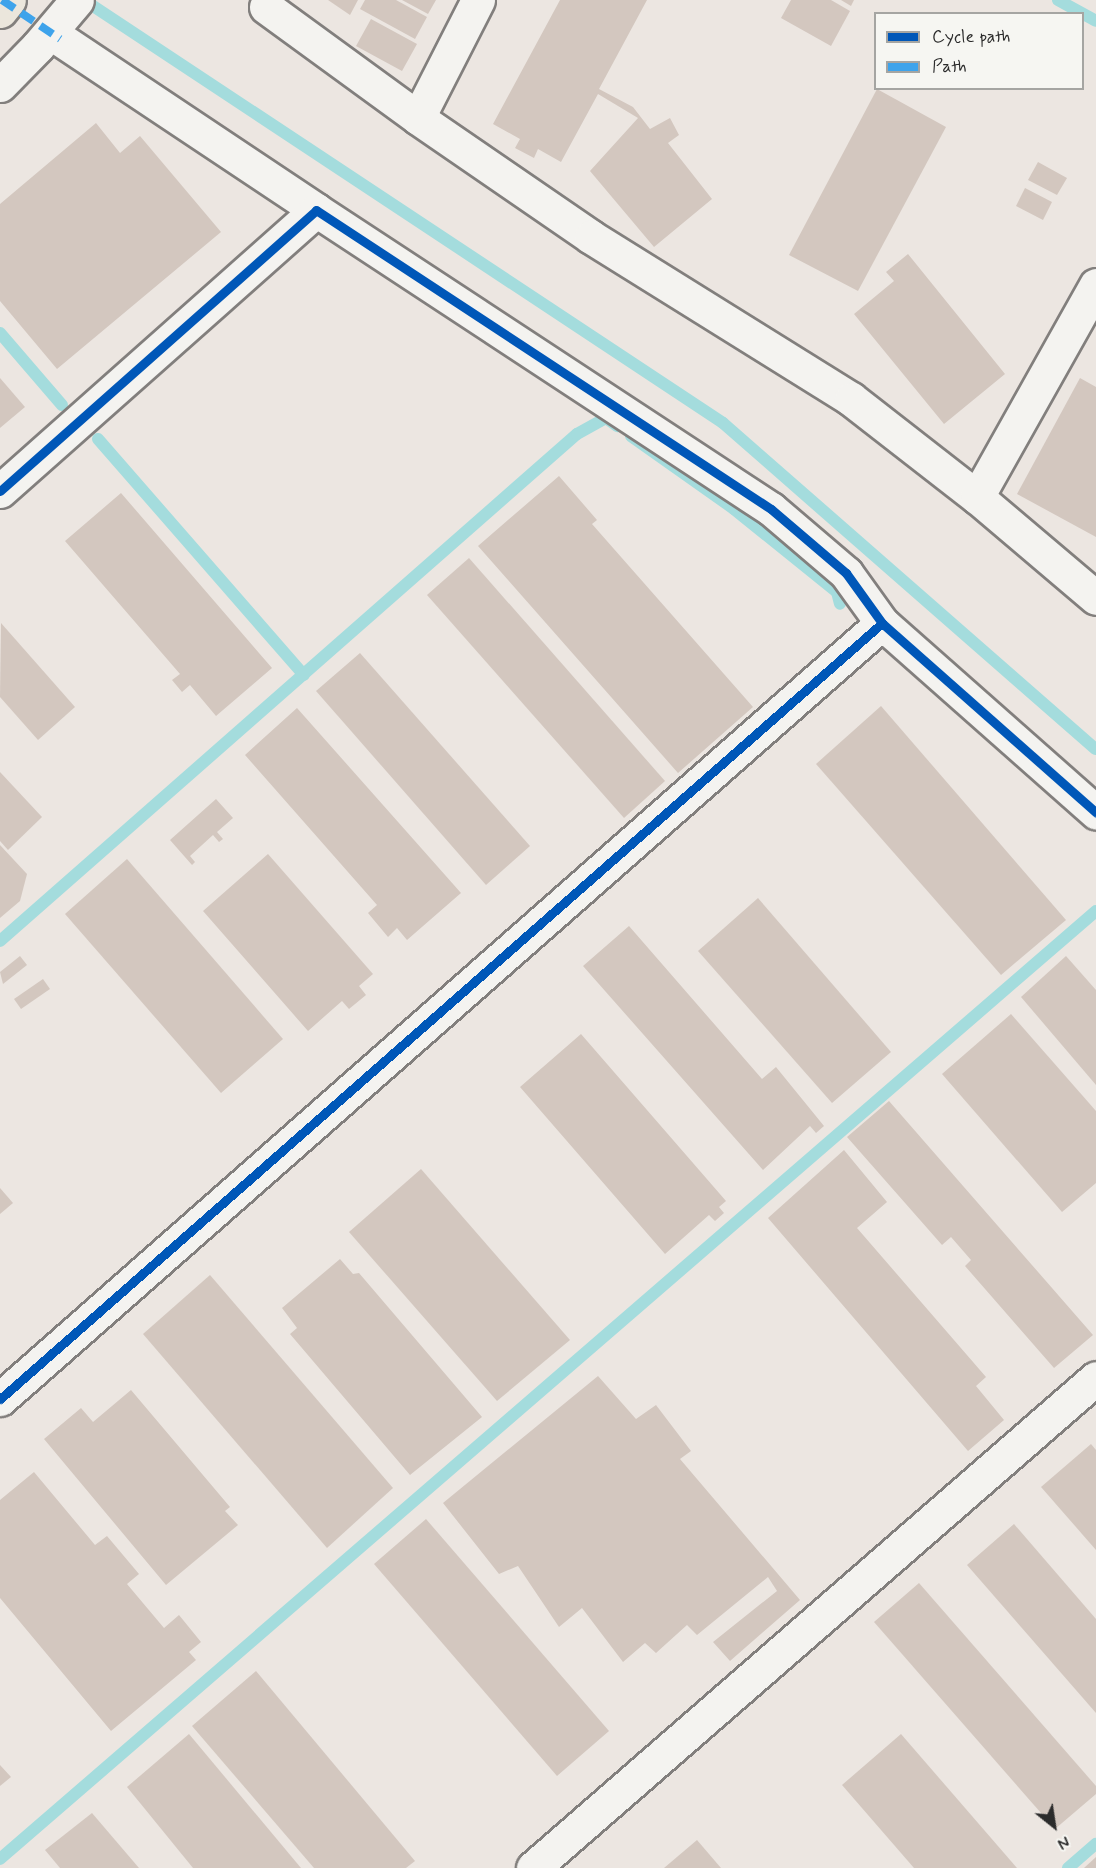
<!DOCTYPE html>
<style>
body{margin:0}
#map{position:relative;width:1096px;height:1868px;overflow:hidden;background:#ece6e1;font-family:Mynerve,sans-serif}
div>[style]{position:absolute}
.stream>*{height:12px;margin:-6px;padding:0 6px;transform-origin:6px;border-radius:6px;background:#a4dcdd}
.building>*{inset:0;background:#d3c7bf}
.roads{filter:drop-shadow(2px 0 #827f7d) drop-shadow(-2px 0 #827f7d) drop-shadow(0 2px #827f7d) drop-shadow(0 -2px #827f7d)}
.minor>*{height:33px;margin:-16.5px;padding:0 16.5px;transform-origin:16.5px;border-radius:16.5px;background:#f4f3f0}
.highway>*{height:33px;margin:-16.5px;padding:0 16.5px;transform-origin:16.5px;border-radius:16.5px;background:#ebe6dc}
.quiet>*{height:8px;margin-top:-4px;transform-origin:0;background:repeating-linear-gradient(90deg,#3ea3eb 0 15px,transparent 0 23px)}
.cycleway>*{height:9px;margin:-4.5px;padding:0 4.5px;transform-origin:4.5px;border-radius:4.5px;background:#0057b8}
span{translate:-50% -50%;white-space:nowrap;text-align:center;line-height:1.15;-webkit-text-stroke:6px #f6f6f2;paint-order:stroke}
.legend{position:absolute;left:874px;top:12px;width:210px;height:78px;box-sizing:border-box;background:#f6f6f2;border:2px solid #a5a5a2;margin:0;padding:8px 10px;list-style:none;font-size:18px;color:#2b2b2b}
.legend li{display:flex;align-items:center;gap:12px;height:30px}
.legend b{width:30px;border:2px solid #a5a5a2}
.north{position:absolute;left:1024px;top:1796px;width:60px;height:60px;-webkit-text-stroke:4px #f6f6f2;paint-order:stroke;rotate:150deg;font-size:16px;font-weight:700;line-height:24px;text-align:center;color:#2b2b2b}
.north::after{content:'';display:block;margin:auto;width:21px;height:27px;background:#2b2b2b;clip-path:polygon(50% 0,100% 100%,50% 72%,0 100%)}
</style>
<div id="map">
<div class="stream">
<i style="left:84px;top:0;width:766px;rotate:33.5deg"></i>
<i style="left:723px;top:423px;width:495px;rotate:41.2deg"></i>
<i style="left:1058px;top:0;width:43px;rotate:28.9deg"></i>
<i style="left:0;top:333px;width:95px;rotate:49.3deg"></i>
<i style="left:631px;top:436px;width:126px;rotate:35.3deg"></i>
<i style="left:734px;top:509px;width:132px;rotate:38.9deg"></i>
<i style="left:837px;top:592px;width:12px;rotate:76deg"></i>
<i style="left:98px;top:439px;width:313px;rotate:48.9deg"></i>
<i style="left:0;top:941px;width:768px;rotate:-41.31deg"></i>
<i style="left:577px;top:434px;width:33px;rotate:-29deg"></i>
<i style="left:606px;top:418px;width:14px;rotate:36deg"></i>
<i style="left:0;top:1859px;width:1449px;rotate:-40.86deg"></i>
<i style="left:1068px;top:1868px;width:37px;rotate:-41deg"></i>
</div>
<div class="building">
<i style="clip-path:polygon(328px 0,358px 0,350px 15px)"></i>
<i style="clip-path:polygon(365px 0,396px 0,427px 17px,415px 39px,360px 9px)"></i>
<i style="clip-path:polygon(402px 0,436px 0,428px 14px)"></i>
<i style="clip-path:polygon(560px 0,647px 0,599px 89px,633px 107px,650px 129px,670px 118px,679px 135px,668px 143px,712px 199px,654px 247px,590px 171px,638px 118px,598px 94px,561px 162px,538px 149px,534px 158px,515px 148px,520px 139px,493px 124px)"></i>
<i style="clip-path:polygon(791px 0,831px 0,850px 11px,831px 46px,781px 18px)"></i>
<i style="clip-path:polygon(841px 0,854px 0,851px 6px)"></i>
<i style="clip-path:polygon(371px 19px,417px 44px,402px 71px,356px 46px)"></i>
<i style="clip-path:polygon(877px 89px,946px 127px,858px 291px,789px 255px)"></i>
<i style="clip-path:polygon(96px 123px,120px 153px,140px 136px,221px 232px,57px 369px,0 301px,0 204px)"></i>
<i style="clip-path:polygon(1038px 162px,1067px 178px,1057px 195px,1028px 180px)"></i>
<i style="clip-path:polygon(1025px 188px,1052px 202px,1043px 220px,1016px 206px)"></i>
<i style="clip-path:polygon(908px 254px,1005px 374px,944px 424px,854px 314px,894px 281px,886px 272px)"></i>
<i style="clip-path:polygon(0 378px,25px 407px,0 428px)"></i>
<i style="clip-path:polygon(1080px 378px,1096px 387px,1096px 537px,1017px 494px)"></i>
<i style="clip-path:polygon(559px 476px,597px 520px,592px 524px,753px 707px,678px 773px,478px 546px)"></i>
<i style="clip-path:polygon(121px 493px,272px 668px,216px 716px,190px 685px,182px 692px,172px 680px,180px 674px,65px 541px)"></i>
<i style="clip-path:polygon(469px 558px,665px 781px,624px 818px,427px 595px)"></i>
<i style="clip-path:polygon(1px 623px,75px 707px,38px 740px,0 697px)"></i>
<i style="clip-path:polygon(360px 653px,530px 846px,486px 885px,316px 691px)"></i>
<i style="clip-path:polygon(881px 706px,1066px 920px,1001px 975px,816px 764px)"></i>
<i style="clip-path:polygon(297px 708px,461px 893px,407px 940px,397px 928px,388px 937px,368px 913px,377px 905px,245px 755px)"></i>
<i style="clip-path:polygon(0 772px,42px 817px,8px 850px,0 841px)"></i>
<i style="clip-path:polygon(216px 799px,233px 818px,217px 832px,223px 839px,219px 842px,213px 835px,190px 856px,195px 862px,192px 865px,170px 840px)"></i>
<i style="clip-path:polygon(0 845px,27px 874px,20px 901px,0 918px)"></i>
<i style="clip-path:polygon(268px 854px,373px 974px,359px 986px,366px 995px,349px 1009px,342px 1001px,308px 1031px,203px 911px)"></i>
<i style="clip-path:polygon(127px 859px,283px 1039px,221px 1093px,65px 914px)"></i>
<i style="clip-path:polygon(758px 898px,891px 1052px,832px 1103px,698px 951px)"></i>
<i style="clip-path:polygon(629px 926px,762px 1079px,776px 1067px,824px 1126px,816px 1133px,810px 1126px,763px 1170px,583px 966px)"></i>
<i style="clip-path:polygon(20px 956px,27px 965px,3px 984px,0 972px)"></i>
<i style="clip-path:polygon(1066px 956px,1096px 990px,1096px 1085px,1021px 997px)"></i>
<i style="clip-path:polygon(43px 979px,50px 989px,21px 1009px,14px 999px)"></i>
<i style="clip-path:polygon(1011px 1014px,1096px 1111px,1096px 1183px,1062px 1212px,942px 1074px)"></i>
<i style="clip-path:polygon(581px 1034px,726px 1201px,719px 1207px,724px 1213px,715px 1221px,709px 1215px,665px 1254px,520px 1087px)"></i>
<i style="clip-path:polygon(889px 1101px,1093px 1335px,1054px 1368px,965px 1266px,971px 1260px,951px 1237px,942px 1245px,847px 1137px)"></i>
<i style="clip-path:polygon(844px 1150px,887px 1202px,857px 1228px,986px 1377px,976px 1386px,1004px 1420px,968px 1451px,768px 1218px)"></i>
<i style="clip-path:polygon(421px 1169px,570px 1340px,497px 1401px,349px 1232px)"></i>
<i style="clip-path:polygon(0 1188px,13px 1203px,0 1214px)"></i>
<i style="clip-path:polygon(340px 1259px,353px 1274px,359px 1273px,482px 1417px,410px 1475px,290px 1334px,297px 1328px,282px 1308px)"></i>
<i style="clip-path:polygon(210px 1275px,393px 1488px,327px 1548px,143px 1334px)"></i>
<i style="clip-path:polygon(598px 1376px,636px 1419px,656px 1405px,691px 1451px,680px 1459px,800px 1600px,730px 1661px,713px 1642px,777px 1591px,768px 1577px,697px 1635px,687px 1625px,656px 1653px,645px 1643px,623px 1662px,582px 1608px,559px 1627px,518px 1566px,499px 1574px,443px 1503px)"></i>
<i style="clip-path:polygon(131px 1390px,230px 1507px,225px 1511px,238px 1525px,166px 1585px,44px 1439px,81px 1408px,93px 1422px)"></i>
<i style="clip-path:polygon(1091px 1444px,1096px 1450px,1096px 1550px,1041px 1487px)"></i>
<i style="clip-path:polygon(34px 1472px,95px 1545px,107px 1536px,139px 1574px,127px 1584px,164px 1628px,179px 1615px,201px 1642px,189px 1652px,196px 1660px,111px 1731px,0 1598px,0 1500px)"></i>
<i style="clip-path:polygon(426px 1519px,609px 1731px,557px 1776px,374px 1564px)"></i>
<i style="clip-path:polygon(1014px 1524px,1096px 1619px,1096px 1713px,967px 1565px)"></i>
<i style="clip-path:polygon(919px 1583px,1096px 1786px,1096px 1794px,1055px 1829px,874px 1622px)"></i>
<i style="clip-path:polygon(256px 1671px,415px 1861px,406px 1868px,314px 1868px,192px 1726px)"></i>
<i style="clip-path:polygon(189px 1734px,301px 1868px,193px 1868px,127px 1787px)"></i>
<i style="clip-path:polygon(901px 1734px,1017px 1868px,914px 1868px,842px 1785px)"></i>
<i style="clip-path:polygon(0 1765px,11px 1777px,0 1786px)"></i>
<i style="clip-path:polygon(92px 1813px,139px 1868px,60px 1868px,45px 1850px)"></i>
<i style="clip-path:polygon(697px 1840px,721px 1868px,664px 1868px)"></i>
<i style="clip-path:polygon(1096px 1857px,1096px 1868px,1084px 1868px)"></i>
</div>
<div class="roads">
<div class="minor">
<i style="left:478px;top:0;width:132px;rotate:117deg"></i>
<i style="left:418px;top:118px;width:210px;rotate:34.5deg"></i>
<i style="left:591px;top:237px;width:306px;rotate:31.9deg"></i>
<i style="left:851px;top:399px;width:160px;rotate:37.9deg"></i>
<i style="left:977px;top:497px;width:156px;rotate:40.3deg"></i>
<i style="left:266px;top:7px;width:188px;rotate:36.1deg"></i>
<i style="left:60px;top:39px;width:308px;rotate:33.7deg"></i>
<i style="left:0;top:85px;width:54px;rotate:-45.7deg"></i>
<i style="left:38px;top:46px;width:60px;rotate:-49.7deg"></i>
<i style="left:0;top:491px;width:423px;rotate:-41.6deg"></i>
<i style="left:316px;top:210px;width:544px;rotate:33.31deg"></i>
<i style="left:771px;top:509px;width:99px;rotate:40.5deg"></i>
<i style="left:846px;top:573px;width:62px;rotate:54.2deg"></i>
<i style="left:882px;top:623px;width:286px;rotate:41.5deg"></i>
<i style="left:977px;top:497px;width:243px;rotate:-60.7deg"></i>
<i style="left:0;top:1399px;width:1175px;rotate:-41.34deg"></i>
<i style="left:533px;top:1868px;width:746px;rotate:-41.03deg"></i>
</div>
<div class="highway">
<i style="left:0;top:11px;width:14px;rotate:-51deg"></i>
</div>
</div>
<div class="quiet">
<i style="left:2px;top:0;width:70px;rotate:33.9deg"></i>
</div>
<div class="cycleway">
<i style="left:0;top:491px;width:423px;rotate:-41.6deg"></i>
<i style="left:316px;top:210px;width:544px;rotate:33.31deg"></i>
<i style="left:771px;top:509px;width:99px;rotate:40.5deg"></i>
<i style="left:846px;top:573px;width:62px;rotate:54.2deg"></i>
<i style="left:882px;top:623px;width:286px;rotate:41.5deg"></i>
<i style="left:0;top:1399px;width:1175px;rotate:-41.34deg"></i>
</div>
<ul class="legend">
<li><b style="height:8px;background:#0057b8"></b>Cycle path</li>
<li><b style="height:8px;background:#3ea3eb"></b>Path</li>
</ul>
<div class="north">N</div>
</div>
